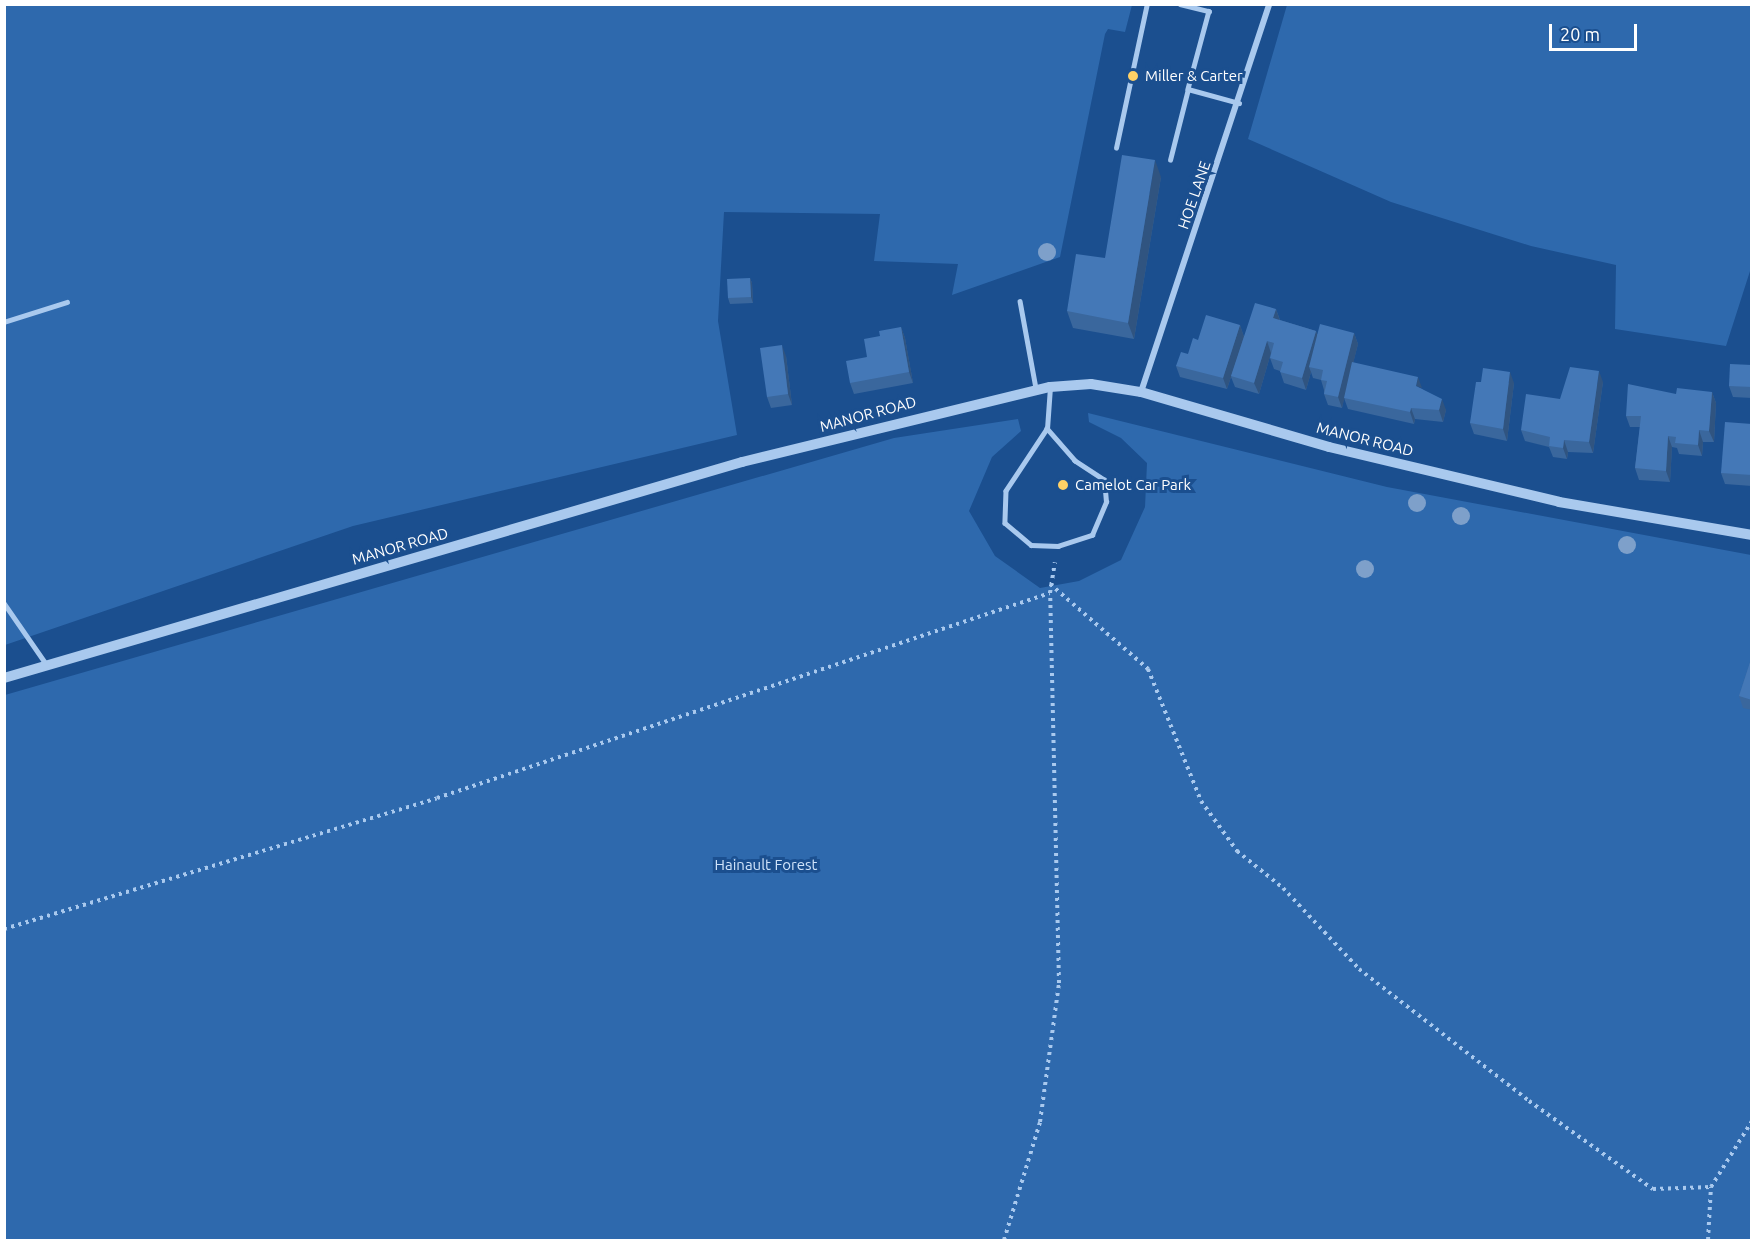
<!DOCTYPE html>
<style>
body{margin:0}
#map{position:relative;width:1756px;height:1245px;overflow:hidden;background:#1b4f8f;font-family:Ubuntu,sans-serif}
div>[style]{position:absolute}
.green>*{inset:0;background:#2e69ad}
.path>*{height:4px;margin-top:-2px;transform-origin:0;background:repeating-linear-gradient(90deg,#a9c9ee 0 3px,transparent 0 7.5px)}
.service>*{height:4.5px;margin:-2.25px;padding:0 2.25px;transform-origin:2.25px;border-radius:2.25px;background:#a9c9ee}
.minor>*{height:6px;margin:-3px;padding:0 3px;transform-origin:3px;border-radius:3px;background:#a9c9ee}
.tertiary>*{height:10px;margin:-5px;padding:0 5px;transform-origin:5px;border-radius:5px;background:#a9c9ee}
.trees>*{width:18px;height:18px;margin:-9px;border-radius:50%;background:#7ea0ca}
.wall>*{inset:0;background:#3a679d}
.shaded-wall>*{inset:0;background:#305480}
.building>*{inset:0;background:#4478b7}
.dots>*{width:16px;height:16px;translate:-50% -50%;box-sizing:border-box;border:3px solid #1b4f8f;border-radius:50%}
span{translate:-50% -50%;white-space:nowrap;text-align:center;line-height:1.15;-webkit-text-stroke:6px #1b4f8f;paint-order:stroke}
.poi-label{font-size:15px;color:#fff}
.left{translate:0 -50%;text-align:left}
.street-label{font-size:15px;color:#fff}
.park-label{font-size:15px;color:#cfe3fa}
.frame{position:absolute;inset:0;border:6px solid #fff;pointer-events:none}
.scale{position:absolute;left:1549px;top:24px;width:88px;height:27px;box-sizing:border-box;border:3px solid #fff;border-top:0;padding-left:8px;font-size:18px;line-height:21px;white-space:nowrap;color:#fff;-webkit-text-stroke:4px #1b4f8f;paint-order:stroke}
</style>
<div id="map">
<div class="green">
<i style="clip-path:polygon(4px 5px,1132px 5px,1125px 32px,1108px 29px,1105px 34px,1060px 257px,952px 295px,958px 264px,874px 261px,880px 214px,724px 212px,718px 321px,737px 435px,353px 526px,5px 645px)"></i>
<i style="clip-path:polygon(1287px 5px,1751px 5px,1751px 268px,1726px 346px,1615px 329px,1616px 265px,1531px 246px,1391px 202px,1248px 139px)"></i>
<i style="clip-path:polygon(1088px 413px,1387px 487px,1751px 555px,1751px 1240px,5px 1240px,5px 695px,894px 438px,1018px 419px,1021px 431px,992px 457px,969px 511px,995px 556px,1040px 588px,1079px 581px,1121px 560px,1145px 507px,1147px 463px,1121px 438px,1089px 422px)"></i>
</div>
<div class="path">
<i style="left:1050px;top:584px;width:130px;rotate:40.9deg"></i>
<i style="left:1148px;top:669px;width:142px;rotate:68.1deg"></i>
<i style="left:1201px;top:801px;width:62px;rotate:54.2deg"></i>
<i style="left:1237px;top:851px;width:59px;rotate:38.8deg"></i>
<i style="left:1283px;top:888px;width:111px;rotate:46.8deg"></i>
<i style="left:1359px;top:969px;width:215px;rotate:37.8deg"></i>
<i style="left:1529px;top:1101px;width:152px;rotate:35.4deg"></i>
<i style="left:1653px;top:1189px;width:58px;rotate:-2deg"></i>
<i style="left:1711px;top:1187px;width:78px;rotate:-58.2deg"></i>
<i style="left:4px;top:929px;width:452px;rotate:-16.8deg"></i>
<i style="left:437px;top:798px;width:646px;rotate:-18.49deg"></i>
<i style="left:1004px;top:1240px;width:123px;rotate:-73deg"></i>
<i style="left:1040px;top:1122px;width:140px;rotate:-82.2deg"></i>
<i style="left:1059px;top:983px;width:390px;rotate:-91.3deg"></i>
<i style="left:1050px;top:593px;width:31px;rotate:-81deg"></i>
<i style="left:1708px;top:1240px;width:53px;rotate:-86.8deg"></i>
</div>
<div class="service">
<i style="left:1180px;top:4px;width:30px;rotate:14deg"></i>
<i style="left:1209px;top:11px;width:81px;rotate:105.1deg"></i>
<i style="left:1188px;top:89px;width:53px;rotate:15.4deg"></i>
<i style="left:1116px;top:148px;width:147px;rotate:-77.9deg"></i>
<i style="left:1170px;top:160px;width:73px;rotate:-75.8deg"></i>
<i style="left:1020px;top:301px;width:88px;rotate:79.6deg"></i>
<i style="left:4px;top:322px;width:66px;rotate:-17.6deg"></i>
<i style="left:1047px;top:429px;width:74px;rotate:123.5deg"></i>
<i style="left:1006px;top:491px;width:32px;rotate:92deg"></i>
<i style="left:1005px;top:523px;width:34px;rotate:40deg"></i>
<i style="left:1031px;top:545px;width:27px;rotate:2deg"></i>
<i style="left:1058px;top:546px;width:36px;rotate:-18deg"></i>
<i style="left:1092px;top:535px;width:36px;rotate:-67deg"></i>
<i style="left:1106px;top:502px;width:22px;rotate:-95deg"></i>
<i style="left:1104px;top:480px;width:35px;rotate:-147deg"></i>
<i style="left:1075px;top:461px;width:43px;rotate:-131.2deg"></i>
<i style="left:1047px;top:429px;width:42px;rotate:-85.9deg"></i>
<i style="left:4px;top:603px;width:75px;rotate:55.3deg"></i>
</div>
<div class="minor">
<i style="left:1141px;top:392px;width:409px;rotate:-71.7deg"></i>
</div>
<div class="tertiary">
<i style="left:4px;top:678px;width:769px;rotate:-16.31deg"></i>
<i style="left:742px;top:462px;width:317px;rotate:-13.7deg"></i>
<i style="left:1050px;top:387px;width:41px;rotate:-4.2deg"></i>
<i style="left:1091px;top:384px;width:51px;rotate:9.1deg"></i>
<i style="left:1141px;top:392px;width:196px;rotate:16.3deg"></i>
<i style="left:1329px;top:447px;width:236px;rotate:13.4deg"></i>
<i style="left:1559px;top:502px;width:196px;rotate:9.7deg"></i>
</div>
<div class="trees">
<i style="left:1047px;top:252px"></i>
<i style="left:1417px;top:503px"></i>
<i style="left:1461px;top:516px"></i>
<i style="left:1627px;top:545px"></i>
<i style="left:1365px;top:569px"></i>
</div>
<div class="wall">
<i style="clip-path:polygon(1161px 177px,1134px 339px,1073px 328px,1067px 311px,1105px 258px)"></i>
<i style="clip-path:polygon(750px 278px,752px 283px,753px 303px,730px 304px,728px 298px)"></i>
<i style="clip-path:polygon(1276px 309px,1280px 320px,1316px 331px,1317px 334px,1354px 333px,1358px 344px,1353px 363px,1422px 389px,1446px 410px,1443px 422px,1415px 419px,1414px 424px,1348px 409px,1344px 398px,1342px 408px,1328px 405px,1324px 394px,1324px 390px,1321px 380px,1313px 378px,1311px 372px,1306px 390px,1284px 383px,1280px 371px,1274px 369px,1270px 358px,1271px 353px,1259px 394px,1235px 387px,1231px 377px,1227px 389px,1180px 377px,1176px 366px,1188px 354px,1198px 340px,1240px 325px,1244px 337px)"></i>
<i style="clip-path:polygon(901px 327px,905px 338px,913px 383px,854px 394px,850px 383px,880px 336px)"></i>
<i style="clip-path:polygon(786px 356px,792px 405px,771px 408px,767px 397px)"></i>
<i style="clip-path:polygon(1752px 365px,1752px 398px,1733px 397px,1729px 386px)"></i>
<i style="clip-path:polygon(1481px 382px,1514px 383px,1507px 441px,1474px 434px,1470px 423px)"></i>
<i style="clip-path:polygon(1603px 382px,1593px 453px,1568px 452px,1567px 459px,1553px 457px,1549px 447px,1525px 441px,1521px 430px,1560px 399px)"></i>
<i style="clip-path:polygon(1712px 392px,1716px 403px,1714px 442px,1703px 442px,1702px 456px,1679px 454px,1677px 448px,1672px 447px,1670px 482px,1639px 480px,1635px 468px,1640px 427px,1630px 427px,1626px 416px,1676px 394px)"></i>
<i style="clip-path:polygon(1752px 424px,1752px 486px,1725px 484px,1721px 473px)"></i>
<i style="clip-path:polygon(1752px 656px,1752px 710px,1743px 708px,1739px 696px)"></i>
</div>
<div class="shaded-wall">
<i style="clip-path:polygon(1155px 160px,1161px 177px,1134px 339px,1128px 323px)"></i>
<i style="clip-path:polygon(750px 278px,752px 283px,753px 303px,751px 297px)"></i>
<i style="clip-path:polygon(1276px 309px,1280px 321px,1273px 318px)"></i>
<i style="clip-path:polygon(1240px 325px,1244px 337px,1227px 389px,1223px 378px)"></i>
<i style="clip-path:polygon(901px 327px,905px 338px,913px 383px,909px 372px)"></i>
<i style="clip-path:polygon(1316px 331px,1320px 342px,1309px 367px,1311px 372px,1306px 390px,1302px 378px)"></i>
<i style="clip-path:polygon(1354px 333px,1358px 344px,1342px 408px,1338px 397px)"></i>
<i style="clip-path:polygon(1267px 341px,1271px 353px,1259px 394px,1254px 383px)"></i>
<i style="clip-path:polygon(782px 345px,786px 356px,792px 405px,788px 394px)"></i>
<i style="clip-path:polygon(1599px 371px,1603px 382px,1593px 453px,1589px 442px)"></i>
<i style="clip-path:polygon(1510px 372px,1514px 383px,1507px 441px,1503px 429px)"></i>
<i style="clip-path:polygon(1418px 377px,1422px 388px,1416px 386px)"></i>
<i style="clip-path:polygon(1712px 392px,1716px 403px,1714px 442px,1709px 431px)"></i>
<i style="clip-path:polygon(1442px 399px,1446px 410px,1443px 422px,1439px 410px)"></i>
<i style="clip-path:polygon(1411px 408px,1415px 419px,1414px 424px,1410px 412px)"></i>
<i style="clip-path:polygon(1699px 430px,1703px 442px,1702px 456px,1698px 445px)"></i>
<i style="clip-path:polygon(1668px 436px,1672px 447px,1670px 482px,1666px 471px)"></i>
<i style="clip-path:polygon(1564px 440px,1568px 452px,1567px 459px,1563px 448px)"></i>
</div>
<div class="building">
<i style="clip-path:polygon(1122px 155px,1155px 160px,1128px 323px,1067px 311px,1076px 254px,1105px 258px)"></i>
<i style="clip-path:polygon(750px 278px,751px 297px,728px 298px,727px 279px)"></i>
<i style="clip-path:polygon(1255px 303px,1276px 309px,1273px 318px,1316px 331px,1302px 378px,1280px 372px,1283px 362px,1270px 358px,1274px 343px,1267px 341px,1254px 383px,1231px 376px)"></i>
<i style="clip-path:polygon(1206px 315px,1240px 325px,1223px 378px,1176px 366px,1181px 352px,1188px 354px,1193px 338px,1198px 340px)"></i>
<i style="clip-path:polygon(1320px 324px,1354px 333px,1338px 397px,1324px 394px,1327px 381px,1321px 380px,1323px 370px,1309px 367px)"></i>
<i style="clip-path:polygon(901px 327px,909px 372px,850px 383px,846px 361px,867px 357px,864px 339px,880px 336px,879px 331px)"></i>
<i style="clip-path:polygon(782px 345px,788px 394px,767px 397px,760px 348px)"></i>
<i style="clip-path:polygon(1352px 362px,1418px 377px,1416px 386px,1442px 399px,1439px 410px,1411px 408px,1410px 412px,1344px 398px)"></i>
<i style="clip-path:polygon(1730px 364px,1752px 365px,1752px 387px,1729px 386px)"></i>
<i style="clip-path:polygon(1570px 367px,1599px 371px,1589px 442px,1564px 440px,1563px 448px,1549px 446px,1550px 437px,1521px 430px,1526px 394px,1560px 399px)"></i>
<i style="clip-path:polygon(1483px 368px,1510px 372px,1503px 429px,1470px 423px,1476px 382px,1481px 382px)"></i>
<i style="clip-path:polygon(1628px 384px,1676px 394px,1677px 388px,1712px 392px,1709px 431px,1699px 430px,1698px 445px,1675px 443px,1676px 437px,1668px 436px,1666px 471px,1635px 468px,1641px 416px,1626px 416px)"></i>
<i style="clip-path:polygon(1725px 422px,1752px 424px,1752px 475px,1721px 473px)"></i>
<i style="clip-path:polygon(1752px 656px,1752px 700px,1739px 696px)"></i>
</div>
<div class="dots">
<i style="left:1133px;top:76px;background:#ffd166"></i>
<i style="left:1063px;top:485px;background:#ffd166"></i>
</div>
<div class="poi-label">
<span class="left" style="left:1145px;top:76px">Miller &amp; Carter</span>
<span class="left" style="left:1075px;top:485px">Camelot Car Park</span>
</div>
<div class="street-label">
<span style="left:1194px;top:195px;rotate:-71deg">HOE LANE</span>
<span style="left:868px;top:414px;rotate:-15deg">MANOR ROAD</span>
<span style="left:1365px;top:439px;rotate:14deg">MANOR ROAD</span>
<span style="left:400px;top:546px;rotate:-16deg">MANOR ROAD</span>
</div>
<div class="park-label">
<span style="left:766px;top:865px">Hainault Forest</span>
</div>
<div class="frame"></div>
<div class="scale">20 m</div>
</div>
